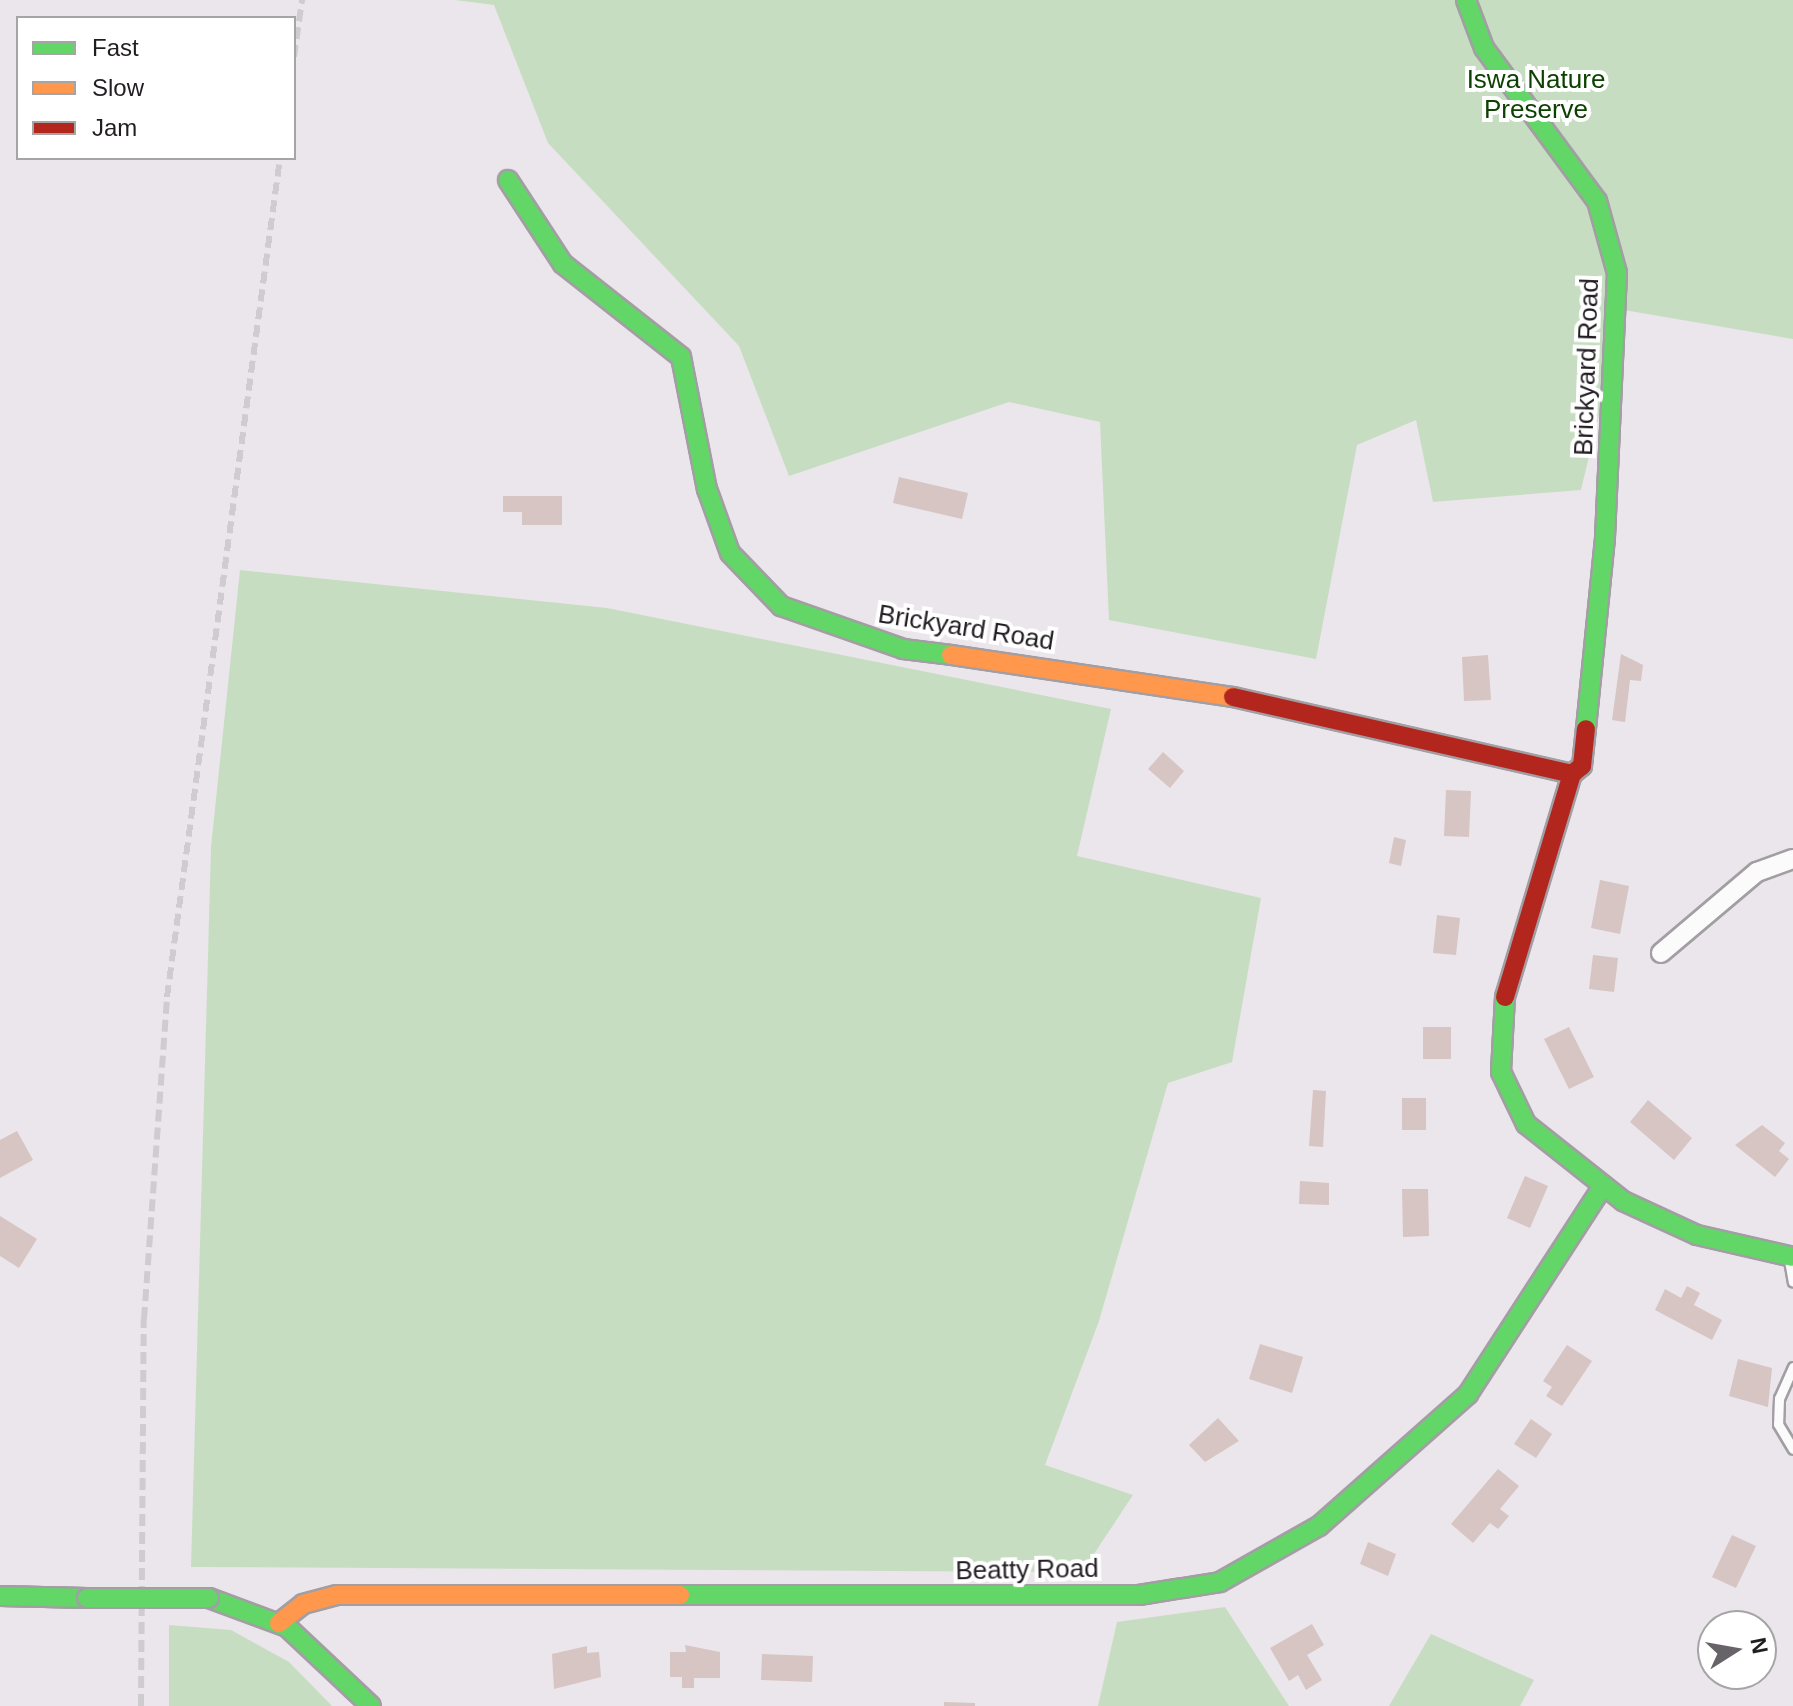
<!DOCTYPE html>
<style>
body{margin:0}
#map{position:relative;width:1793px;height:1706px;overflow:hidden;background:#ebe6eb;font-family:Arial,sans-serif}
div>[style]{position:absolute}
.green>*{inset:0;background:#c7ddc2}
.building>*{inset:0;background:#d6c5c3}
.roads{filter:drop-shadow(2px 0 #a29ea3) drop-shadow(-2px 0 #a29ea3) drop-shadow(0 2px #a29ea3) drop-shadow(0 -2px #a29ea3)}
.lane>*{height:9px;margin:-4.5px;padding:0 4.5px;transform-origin:4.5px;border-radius:4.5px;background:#fcfbfc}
.street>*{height:18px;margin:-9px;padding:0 9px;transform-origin:9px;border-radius:9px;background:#fcfbfc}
.fast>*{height:18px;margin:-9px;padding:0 9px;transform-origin:9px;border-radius:9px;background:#63d668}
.slow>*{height:18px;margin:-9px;padding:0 9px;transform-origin:9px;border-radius:9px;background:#ff974d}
.jam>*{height:18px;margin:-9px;padding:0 9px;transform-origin:9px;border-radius:9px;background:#b3261e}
.rail>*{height:6px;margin-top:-3px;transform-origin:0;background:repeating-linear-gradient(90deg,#ceccce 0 12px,transparent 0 18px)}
.bridges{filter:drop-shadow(2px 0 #a29ea3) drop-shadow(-2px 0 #a29ea3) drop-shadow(0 2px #a29ea3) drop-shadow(0 -2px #a29ea3)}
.fast-bridge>*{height:18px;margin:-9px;padding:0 9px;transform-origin:9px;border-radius:9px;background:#63d668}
span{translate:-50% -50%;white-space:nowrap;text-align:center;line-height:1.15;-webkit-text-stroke:8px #fff;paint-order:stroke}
.park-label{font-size:26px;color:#0d4102}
.street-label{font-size:26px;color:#211d21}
.legend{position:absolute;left:16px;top:16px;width:280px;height:144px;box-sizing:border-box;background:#fff;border:2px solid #a6a5a6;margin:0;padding:10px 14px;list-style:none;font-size:24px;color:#211d21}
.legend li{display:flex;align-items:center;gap:16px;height:40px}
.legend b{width:40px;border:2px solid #a6a5a6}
.north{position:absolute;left:1697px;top:1610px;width:80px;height:80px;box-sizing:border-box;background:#fff;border:2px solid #a6a5a6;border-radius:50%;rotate:79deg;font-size:22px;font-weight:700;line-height:32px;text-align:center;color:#211d21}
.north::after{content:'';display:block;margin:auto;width:28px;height:36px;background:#686368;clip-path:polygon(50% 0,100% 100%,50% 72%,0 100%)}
</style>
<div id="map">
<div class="green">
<i style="clip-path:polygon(455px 0,1793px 0,1793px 339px,1624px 310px,1581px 490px,1433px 502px,1416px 420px,1357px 445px,1316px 659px,1109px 620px,1100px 422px,1009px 402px,789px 476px,739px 346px,548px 143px,494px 5px)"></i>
<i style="clip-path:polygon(240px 570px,607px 608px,1111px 709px,1077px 856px,1261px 898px,1232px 1062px,1168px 1083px,1099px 1321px,1045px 1465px,1133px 1495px,1082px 1572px,191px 1567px,211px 847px)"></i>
<i style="clip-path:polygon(1225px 1607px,1289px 1706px,1098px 1706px,1117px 1622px)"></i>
<i style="clip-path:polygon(169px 1625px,231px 1630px,289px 1662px,332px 1706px,169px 1706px)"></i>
<i style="clip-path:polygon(1431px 1634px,1534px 1680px,1520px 1706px,1389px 1706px)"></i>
</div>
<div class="building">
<i style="clip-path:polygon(899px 477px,968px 493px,962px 519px,893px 503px)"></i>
<i style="clip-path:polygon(503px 496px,562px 496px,562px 525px,522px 525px,522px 512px,503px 512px)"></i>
<i style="clip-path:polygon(1621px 654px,1643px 665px,1641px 681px,1630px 680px,1625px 722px,1612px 720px)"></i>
<i style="clip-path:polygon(1488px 655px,1491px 700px,1464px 701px,1462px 657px)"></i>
<i style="clip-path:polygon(1163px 752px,1184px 771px,1170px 788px,1148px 769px)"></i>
<i style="clip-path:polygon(1446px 790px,1471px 791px,1469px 837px,1444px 836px)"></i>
<i style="clip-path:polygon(1394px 837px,1406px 840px,1401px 866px,1389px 863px)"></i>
<i style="clip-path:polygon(1600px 880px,1629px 886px,1620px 934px,1591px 928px)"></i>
<i style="clip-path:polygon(1437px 915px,1460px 918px,1456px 955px,1433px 953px)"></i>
<i style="clip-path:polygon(1593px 955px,1618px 958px,1614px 992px,1589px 989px)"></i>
<i style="clip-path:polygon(1423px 1027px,1451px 1027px,1451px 1059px,1423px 1059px)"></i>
<i style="clip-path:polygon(1569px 1027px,1594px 1077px,1569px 1089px,1544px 1039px)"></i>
<i style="clip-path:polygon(1313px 1090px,1326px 1091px,1323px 1147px,1309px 1146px)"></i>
<i style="clip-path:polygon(1402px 1098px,1426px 1098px,1426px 1130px,1402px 1130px)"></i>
<i style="clip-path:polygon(1648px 1100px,1692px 1138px,1674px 1160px,1630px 1122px)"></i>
<i style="clip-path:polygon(1762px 1125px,1785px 1143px,1779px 1151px,1789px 1159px,1775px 1177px,1735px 1145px)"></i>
<i style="clip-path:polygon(17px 1131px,33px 1160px,0 1178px,0 1140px)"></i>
<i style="clip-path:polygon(1525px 1176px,1548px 1186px,1530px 1228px,1507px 1218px)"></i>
<i style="clip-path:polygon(1300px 1181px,1329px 1183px,1329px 1205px,1299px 1204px)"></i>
<i style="clip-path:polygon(1402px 1189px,1428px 1189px,1429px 1236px,1403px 1237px)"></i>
<i style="clip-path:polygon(0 1216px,37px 1239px,19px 1268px,0 1256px)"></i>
<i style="clip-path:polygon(1687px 1286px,1700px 1293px,1694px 1305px,1722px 1320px,1712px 1340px,1655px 1310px,1665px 1289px,1681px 1298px)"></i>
<i style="clip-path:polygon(1260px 1344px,1303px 1357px,1292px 1393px,1249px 1379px)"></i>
<i style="clip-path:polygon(1567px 1345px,1592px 1361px,1562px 1406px,1546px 1396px,1552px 1387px,1543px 1381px)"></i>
<i style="clip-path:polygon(1738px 1359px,1772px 1368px,1768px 1407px,1729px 1396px)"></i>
<i style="clip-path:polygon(1218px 1418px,1239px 1441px,1205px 1462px,1189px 1445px)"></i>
<i style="clip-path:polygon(1531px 1419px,1552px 1434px,1536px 1458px,1514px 1444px)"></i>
<i style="clip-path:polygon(1498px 1469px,1519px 1486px,1500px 1509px,1509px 1516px,1498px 1529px,1490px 1523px,1473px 1543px,1451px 1524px)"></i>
<i style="clip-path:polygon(1732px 1535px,1756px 1546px,1736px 1588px,1712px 1577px)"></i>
<i style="clip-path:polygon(1368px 1542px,1396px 1554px,1388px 1576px,1360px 1564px)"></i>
<i style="clip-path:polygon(1312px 1624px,1324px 1645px,1307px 1655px,1322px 1680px,1306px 1690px,1298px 1675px,1289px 1681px,1270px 1648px)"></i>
<i style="clip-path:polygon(685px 1645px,720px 1652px,720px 1678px,694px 1678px,694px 1688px,682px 1688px,682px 1677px,670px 1677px,670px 1652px,686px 1652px)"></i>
<i style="clip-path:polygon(587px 1646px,587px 1653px,599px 1652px,601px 1677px,554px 1689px,552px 1654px)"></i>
<i style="clip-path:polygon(762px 1654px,813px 1656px,812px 1682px,761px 1680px)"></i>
<i style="clip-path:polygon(944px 1702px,975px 1703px,975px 1706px,944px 1706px)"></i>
</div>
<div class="roads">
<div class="lane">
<i style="left:1789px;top:1260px;width:22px;rotate:80deg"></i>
<i style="left:1793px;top:1367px;width:34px;rotate:114deg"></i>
<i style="left:1779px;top:1398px;width:26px;rotate:92deg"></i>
<i style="left:1778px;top:1424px;width:29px;rotate:59deg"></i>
</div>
<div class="street">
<i style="left:1661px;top:953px;width:126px;rotate:-40.2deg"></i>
<i style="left:1757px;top:872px;width:38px;rotate:-20deg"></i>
</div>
<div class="fast">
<i style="left:1466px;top:0;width:51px;rotate:69.4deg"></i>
<i style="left:1484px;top:48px;width:190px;rotate:53.6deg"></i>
<i style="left:1597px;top:201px;width:75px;rotate:74.5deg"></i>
<i style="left:1617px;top:273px;width:265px;rotate:92.6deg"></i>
<i style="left:1605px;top:538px;width:192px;rotate:95.7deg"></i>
<i style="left:508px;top:180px;width:100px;rotate:56.8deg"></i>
<i style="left:563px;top:264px;width:150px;rotate:38.2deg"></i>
<i style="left:681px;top:357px;width:135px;rotate:78.9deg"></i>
<i style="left:707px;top:489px;width:68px;rotate:70.2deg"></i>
<i style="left:730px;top:553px;width:74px;rotate:46.1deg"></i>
<i style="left:781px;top:606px;width:129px;rotate:19.4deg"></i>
<i style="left:903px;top:649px;width:48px;rotate:7.1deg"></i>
<i style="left:1505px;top:997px;width:75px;rotate:93.1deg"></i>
<i style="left:1501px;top:1072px;width:58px;rotate:64.3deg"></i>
<i style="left:1526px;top:1124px;width:124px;rotate:38.4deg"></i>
<i style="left:1623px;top:1201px;width:81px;rotate:24.7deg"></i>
<i style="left:1697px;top:1235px;width:98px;rotate:12.9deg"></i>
<i style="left:680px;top:1595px;width:459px"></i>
<i style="left:1139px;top:1595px;width:82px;rotate:-9.1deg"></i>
<i style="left:1220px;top:1582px;width:114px;rotate:-29.5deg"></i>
<i style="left:1319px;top:1526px;width:199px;rotate:-41.5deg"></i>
<i style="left:1468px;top:1394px;width:248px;rotate:-57deg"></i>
<i style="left:0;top:1596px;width:87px;rotate:1.3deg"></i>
<i style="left:209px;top:1598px;width:83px;rotate:20.4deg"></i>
<i style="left:287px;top:1627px;width:115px;rotate:43.2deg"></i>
</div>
<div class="slow">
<i style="left:951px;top:655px;width:285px;rotate:8.5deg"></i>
<i style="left:279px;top:1623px;width:31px;rotate:-38deg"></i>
<i style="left:303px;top:1604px;width:35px;rotate:-15deg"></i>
<i style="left:337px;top:1595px;width:343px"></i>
</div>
<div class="jam">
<i style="left:1233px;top:697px;width:348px;rotate:12.8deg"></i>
<i style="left:1505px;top:997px;width:233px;rotate:-73.3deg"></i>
<i style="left:1572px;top:774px;width:13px;rotate:-39deg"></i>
<i style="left:1582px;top:766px;width:37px;rotate:-84deg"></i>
</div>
</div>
<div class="rail">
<i style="left:294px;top:57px;width:58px;rotate:-82deg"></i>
<i style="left:141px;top:1706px;width:387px;rotate:-89.6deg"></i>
<i style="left:144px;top:1319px;width:323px;rotate:-85.9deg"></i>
<i style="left:167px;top:997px;width:847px;rotate:-82.33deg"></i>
</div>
<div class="bridges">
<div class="fast-bridge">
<i style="left:87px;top:1598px;width:122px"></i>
</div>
</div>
<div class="park-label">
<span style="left:1536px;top:95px">Iswa Nature<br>Preserve</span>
</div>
<div class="street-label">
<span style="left:1587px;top:367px;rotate:-88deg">Brickyard Road</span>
<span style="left:966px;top:628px;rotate:9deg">Brickyard Road</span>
<span style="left:1027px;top:1570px;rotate:-1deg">Beatty Road</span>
</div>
<ul class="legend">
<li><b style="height:10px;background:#63d668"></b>Fast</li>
<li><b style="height:10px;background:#ff974d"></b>Slow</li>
<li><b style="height:10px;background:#b3261e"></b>Jam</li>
</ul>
<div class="north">N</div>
</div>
